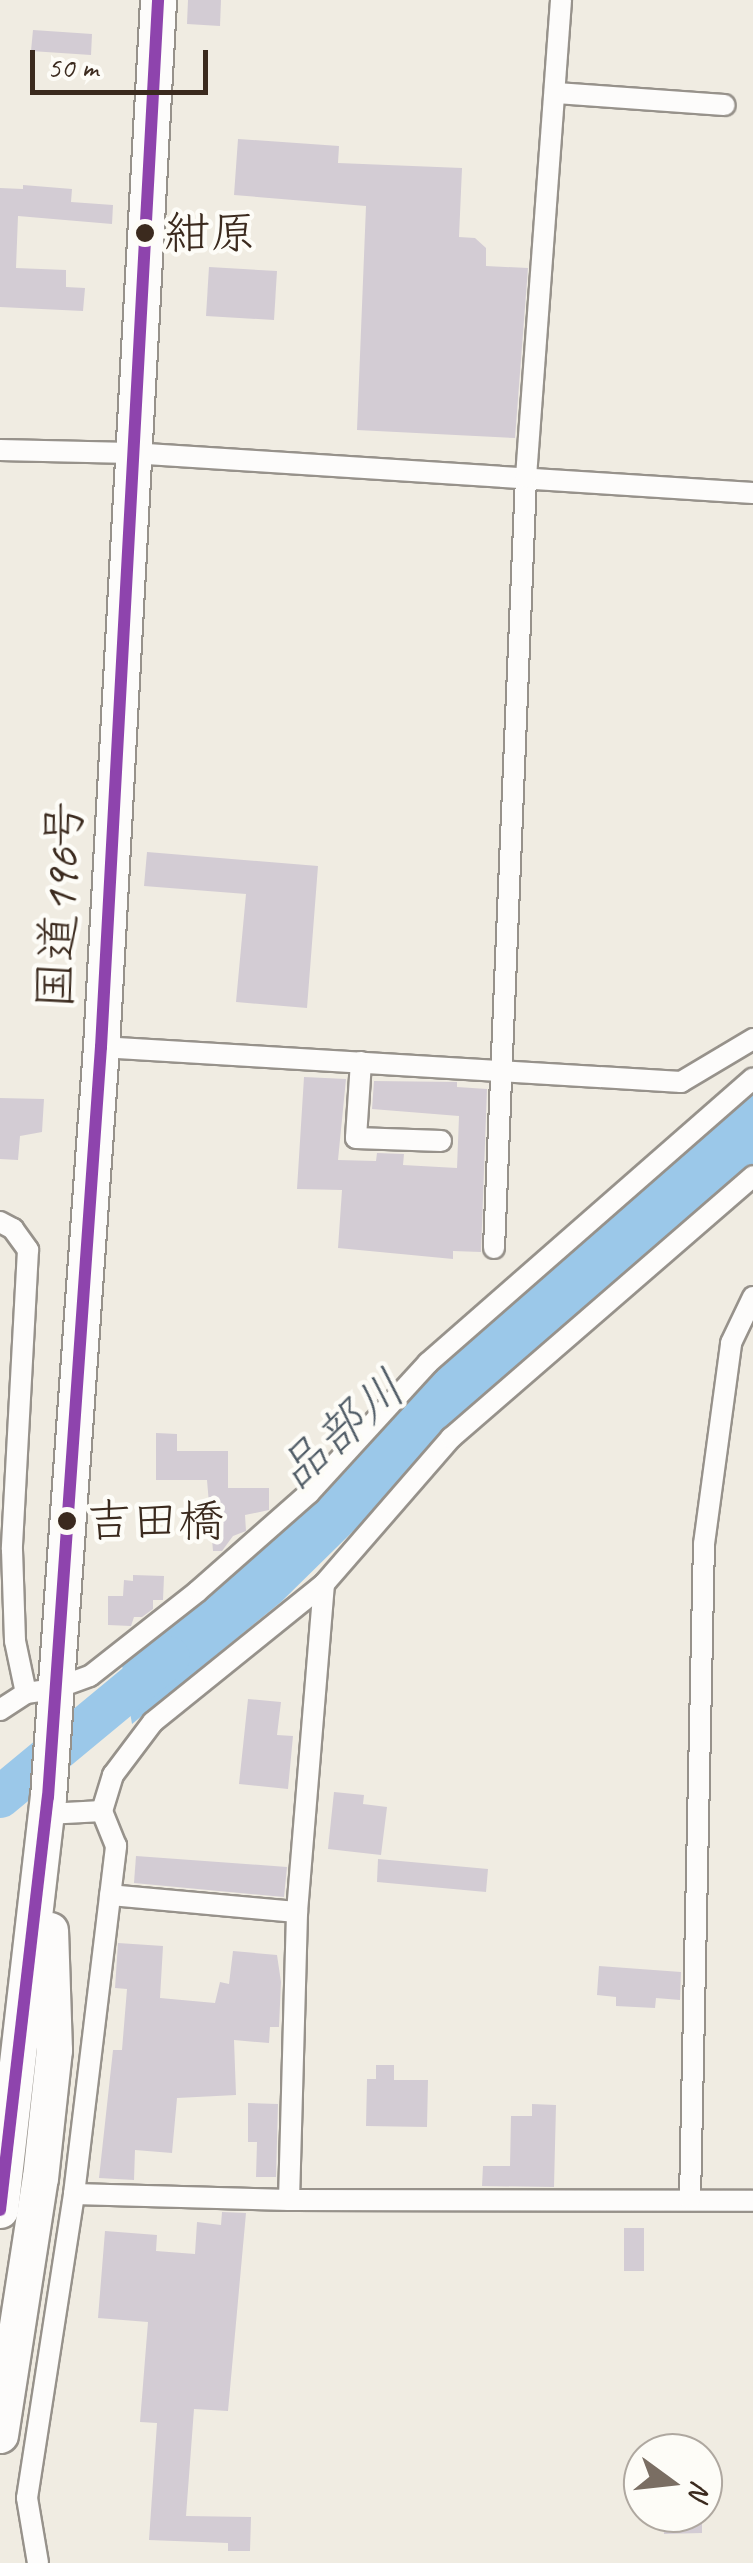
<!DOCTYPE html>
<meta charset="utf-8">
<style>
body{margin:0}
#map{position:relative;width:753px;height:2563px;overflow:hidden;background:#f0ece2;font-family:Caveat,"Klee One",sans-serif}
div>[style]{position:absolute}
.water>*{inset:0;background:#9bc8e9}
.river>*{height:42px;margin:-21px;padding:0 21px;transform-origin:21px;border-radius:21px;background:#9bc8e9}
.building>*{inset:0;background:#d3ccd4}
.roads{filter:drop-shadow(2px 0 #97928b) drop-shadow(-2px 0 #97928b) drop-shadow(0 2px #97928b) drop-shadow(0 -2px #97928b)}
.street>*{height:20px;margin:-10px;padding:0 10px;transform-origin:10px;border-radius:10px;background:#fdfcfb}
.highway>*{height:35px;margin:-17.5px;padding:0 17.5px;transform-origin:17.5px;border-radius:17.5px;background:#fdfcfb}
.bus-1>*{height:12px;margin:-6px;padding:0 6px;transform-origin:6px;border-radius:6px;background:#8e44ad}
.dots>*{width:28px;height:28px;translate:-50% -50%;box-sizing:border-box;border:5px solid #fdfcf7;border-radius:50%}
span{translate:-50% -50%;white-space:nowrap;text-align:center;line-height:1.15;-webkit-text-stroke:9px #fdfcf7;paint-order:stroke}
.bus-label{font-size:46px;color:#3b2a1e}
.left{translate:0 -50%;text-align:left}
.street-label{font-size:48px;color:#3b2a1e}
.water-label{font-size:50px;color:#505c66;font-style:italic}
.north{position:absolute;left:623px;top:2433px;width:100px;height:100px;box-sizing:border-box;background:#fdfcf7;border:2px solid #afa8a0;border-radius:50%;rotate:105deg;font-size:28px;font-weight:700;line-height:40px;text-align:center;color:#3b2a1e}
.north::after{content:'';display:block;margin:auto;width:35px;height:45px;background:#7a6e63;clip-path:polygon(50% 0,100% 100%,50% 72%,0 100%)}
.scale{position:absolute;left:30px;top:50px;width:178px;height:45px;box-sizing:border-box;border:5px solid #3b2a1e;border-top:0;padding-left:12px;font-size:30px;line-height:35px;white-space:nowrap;color:#3b2a1e;-webkit-text-stroke:8px #fdfcf7;paint-order:stroke}
</style>
<div id="map">
<div class="water">
<i style="clip-path:polygon(753px 1088px,753px 1168px,391px 1494px,281px 1602px,132px 1724px,122px 1665px,248px 1561px,330px 1482px,444px 1360px)"></i>
</div>
<div class="river">
<i style="left:0;top:1797px;width:219px;rotate:-39.6deg"></i>
</div>
<div class="building">
<i style="clip-path:polygon(188px 0,221px 0,220px 26px,187px 24px)"></i>
<i style="clip-path:polygon(33px 30px,92px 34px,91px 55px,31px 51px)"></i>
<i style="clip-path:polygon(238px 139px,339px 146px,338px 163px,462px 168px,459px 237px,475px 238px,486px 248px,486px 266px,528px 268px,515px 438px,357px 430px,366px 206px,234px 195px)"></i>
<i style="clip-path:polygon(23px 185px,72px 189px,71px 202px,113px 205px,112px 224px,18px 216px,16px 268px,66px 270px,66px 287px,85px 288px,83px 311px,0 307px,0 188px,23px 189px)"></i>
<i style="clip-path:polygon(209px 267px,277px 271px,274px 320px,206px 316px)"></i>
<i style="clip-path:polygon(147px 852px,318px 866px,307px 1008px,236px 1002px,246px 894px,144px 886px)"></i>
<i style="clip-path:polygon(304px 1077px,346px 1079px,338px 1160px,376px 1161px,377px 1153px,404px 1154px,403px 1165px,457px 1168px,459px 1116px,372px 1109px,374px 1081px,457px 1082px,457px 1087px,487px 1089px,481px 1252px,453px 1251px,453px 1259px,338px 1248px,342px 1190px,297px 1189px)"></i>
<i style="clip-path:polygon(0 1098px,44px 1099px,42px 1132px,20px 1136px,18px 1160px,0 1159px)"></i>
<i style="clip-path:polygon(156px 1433px,177px 1434px,177px 1451px,228px 1451px,228px 1488px,269px 1488px,269px 1510px,245px 1515px,246px 1531px,233px 1536px,222px 1551px,213px 1551px,207px 1480px,156px 1480px)"></i>
<i style="clip-path:polygon(133px 1575px,164px 1576px,163px 1600px,153px 1600px,153px 1609px,142px 1617px,134px 1617px,131px 1626px,108px 1625px,108px 1596px,123px 1596px,124px 1580px,133px 1581px)"></i>
<i style="clip-path:polygon(248px 1699px,281px 1702px,277px 1735px,293px 1736px,288px 1789px,239px 1784px)"></i>
<i style="clip-path:polygon(334px 1792px,364px 1795px,363px 1804px,387px 1807px,381px 1855px,328px 1849px)"></i>
<i style="clip-path:polygon(136px 1856px,287px 1867px,284px 1897px,134px 1883px)"></i>
<i style="clip-path:polygon(378px 1859px,488px 1869px,486px 1892px,377px 1882px)"></i>
<i style="clip-path:polygon(118px 1943px,163px 1946px,160px 1998px,215px 2003px,220px 1982px,229px 1984px,233px 1951px,277px 1955px,281px 1982px,279px 2027px,270px 2027px,269px 2043px,234px 2040px,236px 2095px,177px 2098px,172px 2153px,135px 2150px,134px 2180px,99px 2178px,113px 2050px,122px 2050px,127px 1989px,115px 1988px)"></i>
<i style="clip-path:polygon(599px 1966px,681px 1972px,680px 2000px,656px 1998px,655px 2008px,616px 2006px,616px 1997px,597px 1995px)"></i>
<i style="clip-path:polygon(376px 2065px,394px 2065px,394px 2080px,428px 2080px,427px 2127px,366px 2126px,367px 2079px,376px 2079px)"></i>
<i style="clip-path:polygon(248px 2103px,278px 2104px,276px 2177px,256px 2177px,257px 2142px,248px 2142px)"></i>
<i style="clip-path:polygon(532px 2104px,556px 2105px,554px 2187px,482px 2186px,483px 2166px,510px 2166px,511px 2116px,532px 2116px)"></i>
<i style="clip-path:polygon(222px 2212px,246px 2213px,228px 2411px,194px 2409px,186px 2516px,251px 2517px,250px 2551px,228px 2551px,228px 2543px,149px 2540px,157px 2423px,140px 2422px,148px 2322px,98px 2318px,105px 2231px,157px 2235px,156px 2251px,195px 2254px,197px 2222px,221px 2225px)"></i>
<i style="clip-path:polygon(624px 2228px,644px 2228px,644px 2271px,624px 2271px)"></i>
<i style="clip-path:polygon(663px 2513px,702px 2513px,702px 2533px,664px 2534px)"></i>
</div>
<div class="roads">
<div class="street">
<i style="left:556px;top:93px;width:169px;rotate:4.1deg"></i>
<i style="left:0;top:450px;width:131px;rotate:1.3deg"></i>
<i style="left:131px;top:453px;width:623px;rotate:3.68deg"></i>
<i style="left:101px;top:1047px;width:581px;rotate:3.45deg"></i>
<i style="left:681px;top:1082px;width:84px;rotate:-30.8deg"></i>
<i style="left:361px;top:1062px;width:76px;rotate:93.8deg"></i>
<i style="left:356px;top:1138px;width:85px;rotate:2deg"></i>
<i style="left:0;top:1222px;width:15px;rotate:28deg"></i>
<i style="left:13px;top:1229px;width:26px;rotate:54deg"></i>
<i style="left:28px;top:1250px;width:300px;rotate:93.1deg"></i>
<i style="left:12px;top:1550px;width:91px;rotate:88.1deg"></i>
<i style="left:15px;top:1641px;width:53px;rotate:78.1deg"></i>
<i style="left:494px;top:1248px;width:772px;rotate:-87.62deg"></i>
<i style="left:526px;top:477px;width:478px;rotate:-85.8deg"></i>
<i style="left:0;top:1710px;width:31px;rotate:-33deg"></i>
<i style="left:26px;top:1693px;width:28px;rotate:-8deg"></i>
<i style="left:54px;top:1689px;width:38px;rotate:-20deg"></i>
<i style="left:90px;top:1676px;width:137px;rotate:-38.2deg"></i>
<i style="left:198px;top:1591px;width:148px;rotate:-41.4deg"></i>
<i style="left:309px;top:1493px;width:176px;rotate:-47.5deg"></i>
<i style="left:428px;top:1363px;width:432px;rotate:-41.2deg"></i>
<i style="left:47px;top:1814px;width:55px;rotate:-3.1deg"></i>
<i style="left:102px;top:1811px;width:38px;rotate:-73deg"></i>
<i style="left:113px;top:1775px;width:66px;rotate:-53deg"></i>
<i style="left:153px;top:1722px;width:220px;rotate:-38.9deg"></i>
<i style="left:324px;top:1584px;width:194px;rotate:-49deg"></i>
<i style="left:451px;top:1438px;width:400px;rotate:-40.9deg"></i>
<i style="left:110px;top:1895px;width:188px;rotate:5.2deg"></i>
<i style="left:74px;top:2194px;width:215px;rotate:1.6deg"></i>
<i style="left:289px;top:2200px;width:464px;rotate:0.1deg"></i>
<i style="left:690px;top:2199px;width:655px;rotate:-88.78deg"></i>
<i style="left:704px;top:1544px;width:203px;rotate:-82.3deg"></i>
<i style="left:731px;top:1343px;width:51px;rotate:-64.4deg"></i>
<i style="left:289px;top:2200px;width:288px;rotate:-88.4deg"></i>
<i style="left:297px;top:1912px;width:329px;rotate:-85.3deg"></i>
<i style="left:38px;top:2563px;width:66px;rotate:-99.6deg"></i>
<i style="left:27px;top:2498px;width:308px;rotate:-81.2deg"></i>
<i style="left:74px;top:2194px;width:351px;rotate:-83.1deg"></i>
<i style="left:116px;top:1846px;width:38px;rotate:-112deg"></i>
</div>
<div class="highway">
<i style="left:0;top:2210px;width:416px;rotate:-83.4deg"></i>
<i style="left:48px;top:1797px;width:752px;rotate:-85.96deg"></i>
<i style="left:101px;top:1047px;width:1049px;rotate:-86.88deg"></i>
<i style="left:0;top:2435px;width:260px;rotate:-81.2deg"></i>
<i style="left:40px;top:2178px;width:129px;rotate:-83.8deg"></i>
<i style="left:54px;top:2050px;width:120px;rotate:-91.9deg"></i>
</div>
</div>
<div class="bus-1">
<i style="left:0;top:2210px;width:416px;rotate:-83.4deg"></i>
<i style="left:48px;top:1797px;width:752px;rotate:-85.96deg"></i>
<i style="left:101px;top:1047px;width:1049px;rotate:-86.88deg"></i>
</div>
<div class="dots">
<i style="left:145px;top:233px;background:#3b2a1e"></i>
<i style="left:67px;top:1521px;background:#3b2a1e"></i>
</div>
<div class="bus-label">
<span class="left" style="left:164px;top:233px">紺原</span>
<span class="left" style="left:86px;top:1521px">吉田橋</span>
</div>
<div class="street-label">
<span style="left:60px;top:905px;rotate:-87deg">国道196号</span>
</div>
<div class="water-label">
<span style="left:341px;top:1430px;rotate:-41deg">品部川</span>
</div>
<div class="north">N</div>
<div class="scale">50 m</div>
</div>
